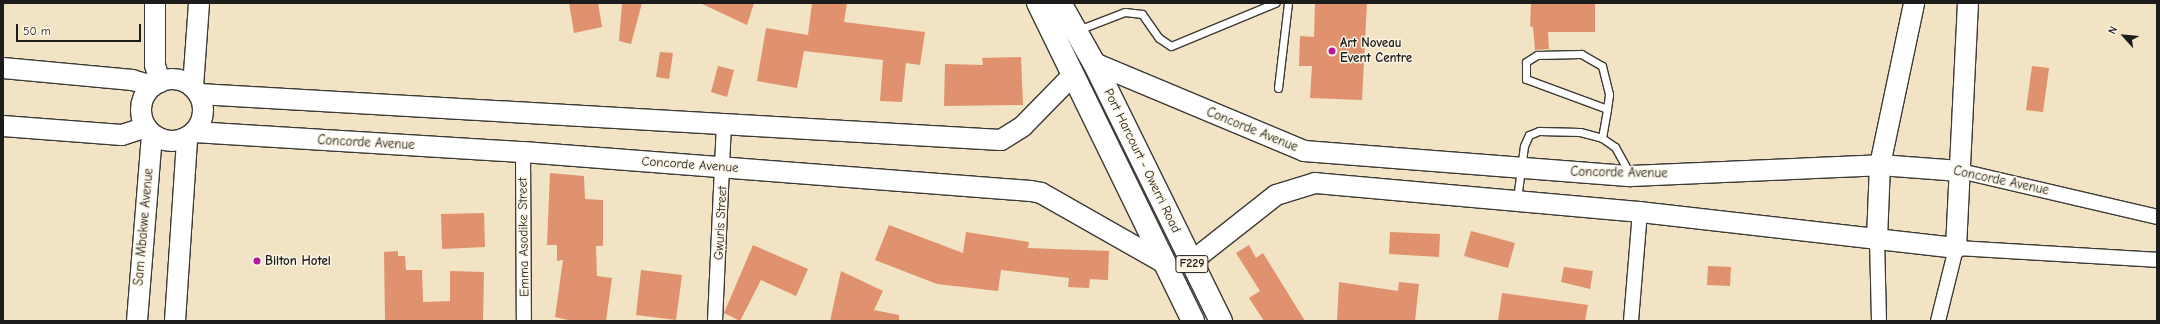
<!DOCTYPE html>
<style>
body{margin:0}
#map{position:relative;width:2160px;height:324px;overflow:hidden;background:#f2e3c4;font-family:"Comic Neue",sans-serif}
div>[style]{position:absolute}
.building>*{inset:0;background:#df926d}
.roads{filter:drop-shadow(1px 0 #3c3a35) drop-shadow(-1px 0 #3c3a35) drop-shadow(0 1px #3c3a35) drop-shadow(0 -1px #3c3a35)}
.lane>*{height:7px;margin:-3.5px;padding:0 3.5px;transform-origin:3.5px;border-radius:3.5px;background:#fff}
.street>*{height:14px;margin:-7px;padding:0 7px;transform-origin:7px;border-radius:7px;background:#fff}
.secondary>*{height:20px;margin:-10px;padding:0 10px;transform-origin:10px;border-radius:10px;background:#fff}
.secondary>.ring{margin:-10px;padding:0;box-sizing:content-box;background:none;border:20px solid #fff;border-radius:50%}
.primary>*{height:22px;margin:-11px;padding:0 11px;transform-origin:11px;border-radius:11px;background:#fff}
.dots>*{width:11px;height:11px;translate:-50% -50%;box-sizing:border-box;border:2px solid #fcf5e5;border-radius:50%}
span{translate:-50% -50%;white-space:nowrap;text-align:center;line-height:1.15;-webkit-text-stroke:3px #fcf5e5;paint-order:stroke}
.shield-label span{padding:1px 3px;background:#fcf5e5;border:1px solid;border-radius:3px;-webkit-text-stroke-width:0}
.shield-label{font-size:12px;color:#1c1c1c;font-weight:700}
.poi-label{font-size:13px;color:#1c1c1c;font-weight:700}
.left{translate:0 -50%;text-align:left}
.street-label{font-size:13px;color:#1c1c1c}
.frame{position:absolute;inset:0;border:4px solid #1c1c1c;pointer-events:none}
.north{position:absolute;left:2104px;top:16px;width:40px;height:40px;-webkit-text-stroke:3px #fcf5e5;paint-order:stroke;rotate:297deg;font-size:11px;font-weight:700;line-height:16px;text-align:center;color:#1c1c1c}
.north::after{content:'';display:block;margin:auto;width:14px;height:18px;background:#1c1c1c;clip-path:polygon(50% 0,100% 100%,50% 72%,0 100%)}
.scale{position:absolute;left:16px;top:24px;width:125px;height:18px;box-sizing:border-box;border:2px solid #1c1c1c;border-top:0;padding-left:5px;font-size:12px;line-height:14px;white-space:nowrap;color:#1c1c1c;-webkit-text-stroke:3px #fcf5e5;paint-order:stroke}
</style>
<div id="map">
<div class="building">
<i style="clip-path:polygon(569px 3px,598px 3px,602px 27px,574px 33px)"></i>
<i style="clip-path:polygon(622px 3px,642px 3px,631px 44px,619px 41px)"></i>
<i style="clip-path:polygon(700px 3px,754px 3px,747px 25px)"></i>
<i style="clip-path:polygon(812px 3px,847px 3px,844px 22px,925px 32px,920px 65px,906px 63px,902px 102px,880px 101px,883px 60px,804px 51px,797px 88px,757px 81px,766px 28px,808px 35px)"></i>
<i style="clip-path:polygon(1315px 3px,1367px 3px,1362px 100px,1310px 98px,1312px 66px,1299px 66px,1300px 36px,1314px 37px)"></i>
<i style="clip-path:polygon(1531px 3px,1595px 3px,1595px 32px,1548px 32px,1549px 49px,1535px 50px,1533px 27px,1530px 26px)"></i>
<i style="clip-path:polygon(660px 52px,673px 53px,669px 79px,656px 77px)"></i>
<i style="clip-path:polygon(1021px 57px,1023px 105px,944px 106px,945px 64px,983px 65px,982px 58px)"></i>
<i style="clip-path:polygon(718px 66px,734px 70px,727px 97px,711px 92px)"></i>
<i style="clip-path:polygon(2032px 66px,2049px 68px,2043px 112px,2026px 110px)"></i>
<i style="clip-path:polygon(550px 173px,584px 176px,585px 199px,603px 200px,603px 246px,596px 246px,597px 276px,612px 278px,606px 321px,572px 321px,555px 317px,563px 260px,557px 261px,557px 245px,547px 245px)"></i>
<i style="clip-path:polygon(484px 213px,485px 247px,442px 249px,441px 214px)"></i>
<i style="clip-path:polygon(889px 225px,963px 253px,966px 232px,1029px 242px,1028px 248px,1109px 251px,1108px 280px,1090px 279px,1089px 288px,1068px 287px,1069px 278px,1001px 270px,998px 291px,937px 284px,875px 260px)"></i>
<i style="clip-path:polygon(1471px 231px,1515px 243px,1508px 268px,1464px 256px)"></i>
<i style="clip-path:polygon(1390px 232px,1440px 234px,1439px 257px,1389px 254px)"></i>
<i style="clip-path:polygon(753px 245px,808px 269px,796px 296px,761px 280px,740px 321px,724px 313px)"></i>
<i style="clip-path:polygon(1249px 245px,1256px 258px,1263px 253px,1305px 321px,1264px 321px,1249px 298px,1260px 291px,1236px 253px)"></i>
<i style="clip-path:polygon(398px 251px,398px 256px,405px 256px,406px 270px,422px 270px,423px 302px,450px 301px,450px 271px,484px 272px,483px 321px,385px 321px,384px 252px)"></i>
<i style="clip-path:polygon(1708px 266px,1731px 267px,1730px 286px,1707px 285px)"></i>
<i style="clip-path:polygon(1564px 267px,1593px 271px,1590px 289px,1561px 282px)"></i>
<i style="clip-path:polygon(641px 270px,682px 275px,676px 320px,636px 315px)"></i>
<i style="clip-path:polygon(841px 271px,883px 291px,874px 310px,899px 315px,899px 321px,830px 321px)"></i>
<i style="clip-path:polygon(1339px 282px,1398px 291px,1399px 282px,1419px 284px,1415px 321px,1337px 321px)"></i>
<i style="clip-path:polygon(1502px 293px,1588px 305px,1585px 321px,1498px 321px)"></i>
</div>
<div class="roads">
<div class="lane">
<i style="left:1078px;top:30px;width:50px;rotate:-21deg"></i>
<i style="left:1125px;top:12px;width:17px;rotate:7deg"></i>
<i style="left:1142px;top:14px;width:29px;rotate:55deg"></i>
<i style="left:1159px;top:38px;width:14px;rotate:34deg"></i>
<i style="left:1171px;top:46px;width:113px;rotate:-22.5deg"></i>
<i style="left:1278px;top:88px;width:86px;rotate:-83.3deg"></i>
<i style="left:1602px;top:138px;width:29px;rotate:-80deg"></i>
<i style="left:1607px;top:109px;width:15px;rotate:-82deg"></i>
<i style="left:1609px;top:94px;width:29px;rotate:-104deg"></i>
<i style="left:1602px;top:66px;width:24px;rotate:-150deg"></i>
<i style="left:1581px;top:54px;width:44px;rotate:178.7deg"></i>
<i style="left:1537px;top:55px;width:13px;rotate:148deg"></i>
<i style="left:1526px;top:62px;width:17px;rotate:90deg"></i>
<i style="left:1526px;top:79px;width:86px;rotate:20.3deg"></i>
<i style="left:1517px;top:199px;width:53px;rotate:-82.5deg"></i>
<i style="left:1524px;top:146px;width:12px;rotate:-66deg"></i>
<i style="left:1529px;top:135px;width:11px;rotate:-22deg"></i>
<i style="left:1539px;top:131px;width:41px;rotate:1.4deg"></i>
<i style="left:1580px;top:132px;width:23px;rotate:15deg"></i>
<i style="left:1602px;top:138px;width:16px;rotate:35deg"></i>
<i style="left:1615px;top:147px;width:31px;rotate:61deg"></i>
</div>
<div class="street">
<i style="left:523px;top:152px;width:169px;rotate:89.7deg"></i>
<i style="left:1960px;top:171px;width:202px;rotate:13.1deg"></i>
<i style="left:1877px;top:239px;width:82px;rotate:88.6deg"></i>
<i style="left:715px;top:321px;width:196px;rotate:-87.4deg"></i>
<i style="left:1631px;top:321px;width:109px;rotate:-85.3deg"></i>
<i style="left:1938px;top:321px;width:75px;rotate:-76.1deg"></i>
<i style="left:1956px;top:248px;width:201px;rotate:3.4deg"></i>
</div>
<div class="secondary">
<i style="left:155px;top:3px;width:62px;rotate:90deg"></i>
<i style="left:155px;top:65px;width:18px;rotate:74deg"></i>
<i style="left:1094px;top:63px;width:228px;rotate:22.7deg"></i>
<i style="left:1304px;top:151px;width:328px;rotate:4.4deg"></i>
<i style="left:1631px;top:176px;width:249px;rotate:-2.5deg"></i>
<i style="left:1880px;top:165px;width:80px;rotate:4.3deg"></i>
<i style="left:3px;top:68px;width:130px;rotate:5.3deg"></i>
<i style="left:132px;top:80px;width:22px;rotate:16deg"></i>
<i class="ring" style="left:141px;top:79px;width:42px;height:42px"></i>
<i style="left:193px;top:87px;width:84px;rotate:-85.9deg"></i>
<i style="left:199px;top:94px;width:803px;rotate:3.28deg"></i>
<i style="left:1001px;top:140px;width:26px;rotate:-32deg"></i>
<i style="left:1023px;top:126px;width:71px;rotate:-45.6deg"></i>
<i style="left:3px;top:126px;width:119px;rotate:4.3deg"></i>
<i style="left:122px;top:135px;width:25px;rotate:-18deg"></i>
<i style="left:194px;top:132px;width:330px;rotate:3.5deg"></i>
<i style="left:523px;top:152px;width:509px;rotate:4.39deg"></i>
<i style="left:1031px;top:191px;width:10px;rotate:11deg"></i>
<i style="left:1041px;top:193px;width:144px;rotate:29.6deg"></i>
<i style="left:1877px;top:239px;width:74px;rotate:-87.7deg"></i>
<i style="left:1880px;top:165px;width:166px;rotate:-78.1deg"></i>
<i style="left:1191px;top:262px;width:108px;rotate:-38.2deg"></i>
<i style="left:1276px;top:195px;width:41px;rotate:-17.1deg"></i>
<i style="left:1315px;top:183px;width:326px;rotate:5.1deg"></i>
<i style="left:1640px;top:212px;width:318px;rotate:6.5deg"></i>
<i style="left:1956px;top:248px;width:245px;rotate:-87.2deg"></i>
<i style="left:137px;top:321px;width:188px;rotate:-85.4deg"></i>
<i style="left:175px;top:321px;width:183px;rotate:-86.2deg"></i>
</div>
<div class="primary">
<i style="left:1038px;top:3px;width:354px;rotate:64deg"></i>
<i style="left:1060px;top:3px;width:69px;rotate:60.5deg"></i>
<i style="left:1094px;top:63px;width:288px;rotate:63.8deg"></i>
</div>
</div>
<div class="dots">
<i style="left:1332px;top:51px;background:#b5179e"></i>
<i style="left:257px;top:261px;background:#b5179e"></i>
</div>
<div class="shield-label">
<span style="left:1192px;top:264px">F229</span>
</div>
<div class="poi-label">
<span class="left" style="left:1340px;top:51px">Art Noveau<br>Event Centre</span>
<span class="left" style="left:265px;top:261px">Bilton Hotel</span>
</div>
<div class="street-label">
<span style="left:1252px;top:130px;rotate:22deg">Concorde Avenue</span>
<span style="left:366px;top:143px;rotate:3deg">Concorde Avenue</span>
<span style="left:1142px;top:161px;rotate:64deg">Port Harcourt - Owerri Road</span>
<span style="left:690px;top:165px;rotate:4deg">Concorde Avenue</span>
<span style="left:1619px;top:173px;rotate:1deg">Concorde Avenue</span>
<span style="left:2001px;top:181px;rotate:12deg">Concorde Avenue</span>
<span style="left:721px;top:223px;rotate:-87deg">Gwuris Street</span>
<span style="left:144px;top:227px;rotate:-85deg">Sam Mbakwe Avenue</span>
<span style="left:524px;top:237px;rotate:-91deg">Emma Asodike Street</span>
</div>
<div class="frame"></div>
<div class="north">N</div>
<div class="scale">50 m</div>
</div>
